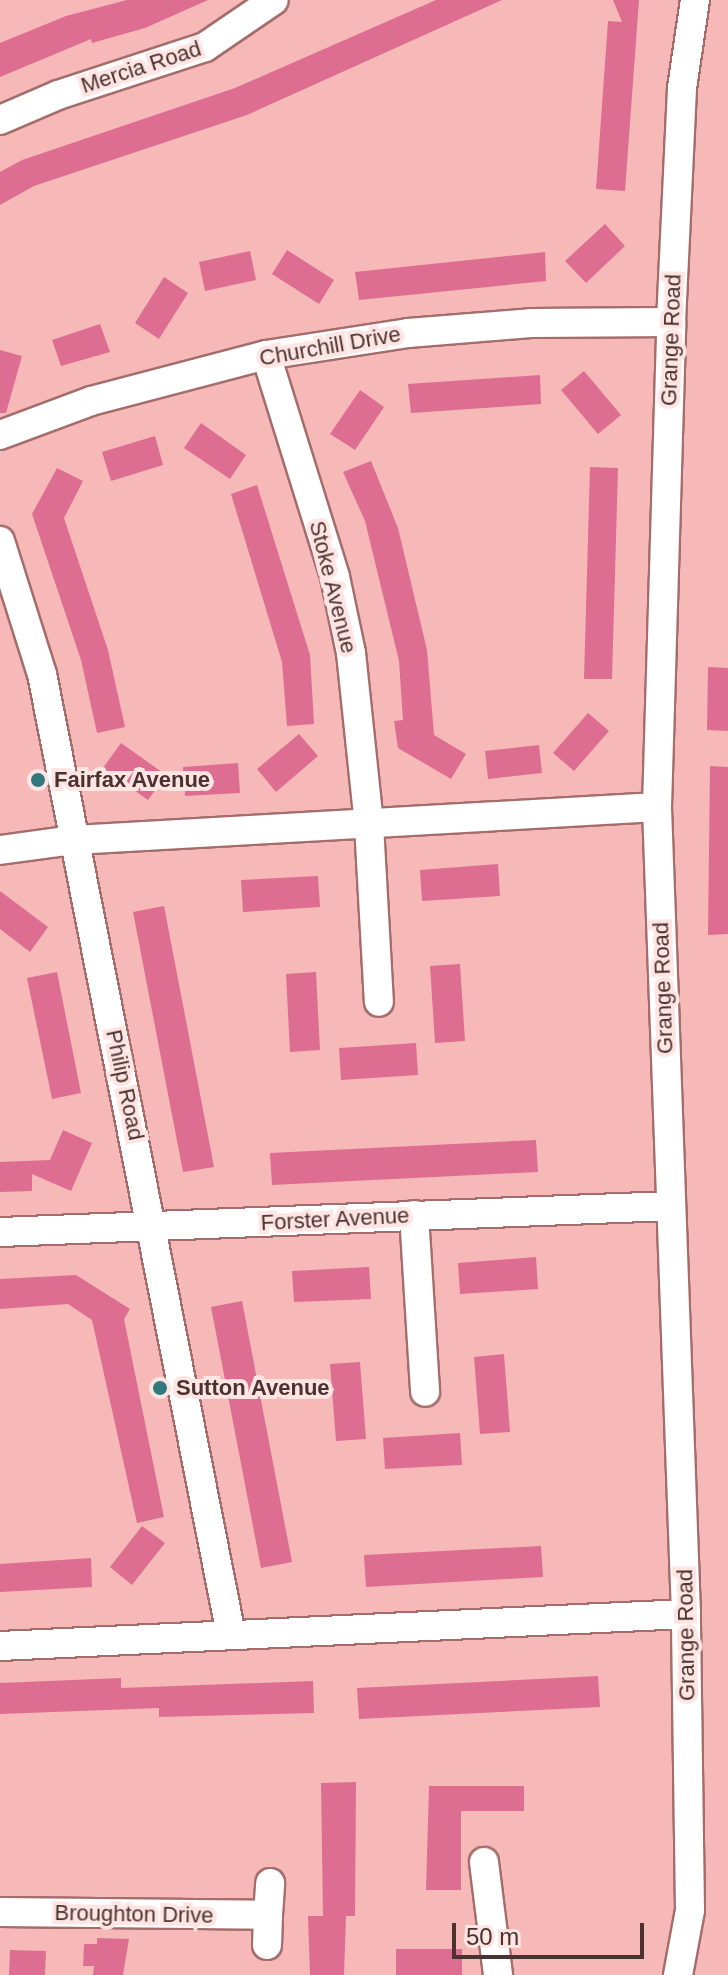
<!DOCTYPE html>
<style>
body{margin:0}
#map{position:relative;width:728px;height:1975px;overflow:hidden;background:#f6b9b7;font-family:Helvetica,sans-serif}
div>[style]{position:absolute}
.building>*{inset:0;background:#dd6e91}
.roads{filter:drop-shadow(2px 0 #a46d6b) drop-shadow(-2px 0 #a46d6b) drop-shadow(0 2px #a46d6b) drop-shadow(0 -2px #a46d6b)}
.street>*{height:28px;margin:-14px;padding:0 14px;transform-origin:14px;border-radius:14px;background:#fff}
.dots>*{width:22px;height:22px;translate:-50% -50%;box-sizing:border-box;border:4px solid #fee5e3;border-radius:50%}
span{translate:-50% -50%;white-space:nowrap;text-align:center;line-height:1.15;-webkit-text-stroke:8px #fee5e3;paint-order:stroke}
.street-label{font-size:22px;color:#4a3231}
.poi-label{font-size:22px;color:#4a3231;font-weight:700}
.left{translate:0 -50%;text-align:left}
.scale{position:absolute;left:452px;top:1923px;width:192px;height:36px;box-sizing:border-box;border:4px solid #4a3231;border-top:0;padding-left:10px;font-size:24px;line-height:28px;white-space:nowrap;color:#4a3231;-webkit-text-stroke:6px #fee5e3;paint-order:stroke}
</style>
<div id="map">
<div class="building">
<i style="clip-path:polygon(127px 0,208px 0,145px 28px,92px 43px,91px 39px,0 77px,0 43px,66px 16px)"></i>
<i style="clip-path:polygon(436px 0,502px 0,247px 115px,34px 186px,0 205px,0 172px,22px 160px,235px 88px)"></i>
<i style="clip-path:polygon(613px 0,639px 0,625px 191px,596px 189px,608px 21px,622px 22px)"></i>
<i style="clip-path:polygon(605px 224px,625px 246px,586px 283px,565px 261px)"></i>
<i style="clip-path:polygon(287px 250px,334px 280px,319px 304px,272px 274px)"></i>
<i style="clip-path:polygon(250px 251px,256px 280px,205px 291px,199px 262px)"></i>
<i style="clip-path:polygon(545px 252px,546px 281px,359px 300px,355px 272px)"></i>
<i style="clip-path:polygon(164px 277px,188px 293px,159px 339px,135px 323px)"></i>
<i style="clip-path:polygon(100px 324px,110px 352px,61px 366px,52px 340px)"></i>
<i style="clip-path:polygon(0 350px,22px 356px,6px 413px,0 413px)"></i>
<i style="clip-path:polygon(584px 371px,621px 415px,598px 434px,561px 390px)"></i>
<i style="clip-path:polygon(540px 375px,541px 404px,411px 413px,408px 384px)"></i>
<i style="clip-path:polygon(360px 390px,384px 407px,355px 450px,330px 434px)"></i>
<i style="clip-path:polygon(201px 423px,246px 455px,230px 479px,184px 448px)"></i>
<i style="clip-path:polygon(155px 436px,163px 465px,111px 481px,102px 452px)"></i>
<i style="clip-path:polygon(371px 461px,398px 528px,427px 650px,434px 735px,466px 754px,451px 779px,398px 748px,394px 721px,403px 720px,399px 661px,365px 521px,343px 472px)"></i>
<i style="clip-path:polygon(590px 467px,618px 468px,612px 679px,584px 679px)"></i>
<i style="clip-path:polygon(57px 468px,83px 481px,64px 518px,108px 650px,125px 727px,97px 733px,81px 660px,32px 514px)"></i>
<i style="clip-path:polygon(257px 485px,310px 655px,314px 724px,287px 726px,282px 662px,231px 494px)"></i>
<i style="clip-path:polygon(708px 667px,728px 668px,728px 731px,707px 730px)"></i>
<i style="clip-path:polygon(588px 713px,609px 731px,574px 771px,553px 753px)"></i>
<i style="clip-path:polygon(299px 734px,318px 756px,276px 792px,257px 769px)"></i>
<i style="clip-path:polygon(121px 743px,166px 775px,148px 800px,103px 768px)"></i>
<i style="clip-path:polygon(539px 745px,542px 773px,488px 779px,485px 751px)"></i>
<i style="clip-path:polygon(238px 763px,240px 793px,185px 796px,183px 767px)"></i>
<i style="clip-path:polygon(710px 766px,728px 767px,728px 934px,708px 935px)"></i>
<i style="clip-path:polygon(498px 864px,500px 896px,422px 901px,420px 870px)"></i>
<i style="clip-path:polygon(318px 876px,320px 907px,243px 912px,241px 880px)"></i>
<i style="clip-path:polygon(0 891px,48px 927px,30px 952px,0 929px)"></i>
<i style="clip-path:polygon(164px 906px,214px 1167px,183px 1172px,133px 912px)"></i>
<i style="clip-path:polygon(460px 964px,465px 1041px,435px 1043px,430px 966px)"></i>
<i style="clip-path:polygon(57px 972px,81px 1093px,52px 1099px,27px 978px)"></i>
<i style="clip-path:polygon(316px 972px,320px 1050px,290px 1052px,286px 974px)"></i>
<i style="clip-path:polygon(416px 1043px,418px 1075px,341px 1080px,339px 1048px)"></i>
<i style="clip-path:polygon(63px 1130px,92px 1143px,71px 1191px,32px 1174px,32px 1191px,0 1192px,0 1162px,50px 1160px)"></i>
<i style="clip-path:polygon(536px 1140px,538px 1172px,272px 1185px,270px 1153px)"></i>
<i style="clip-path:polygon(536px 1257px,538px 1289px,460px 1294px,458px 1263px)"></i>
<i style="clip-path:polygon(369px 1267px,371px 1299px,294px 1302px,292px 1271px)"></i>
<i style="clip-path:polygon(76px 1275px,130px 1309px,124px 1319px,164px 1517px,137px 1523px,92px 1320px,68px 1304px,0 1309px,0 1279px)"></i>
<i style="clip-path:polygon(242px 1301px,292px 1562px,261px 1568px,211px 1307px)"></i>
<i style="clip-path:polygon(504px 1354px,510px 1432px,480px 1434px,474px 1357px)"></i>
<i style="clip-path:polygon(360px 1362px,366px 1439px,336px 1441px,330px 1364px)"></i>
<i style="clip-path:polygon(460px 1433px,462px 1465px,385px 1469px,383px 1438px)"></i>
<i style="clip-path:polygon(142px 1526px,165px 1543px,132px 1585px,110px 1567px)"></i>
<i style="clip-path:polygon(541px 1546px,543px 1577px,366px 1587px,364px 1555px)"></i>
<i style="clip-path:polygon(91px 1558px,92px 1587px,0 1592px,0 1564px)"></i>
<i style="clip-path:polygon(598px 1676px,600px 1707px,359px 1719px,357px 1688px)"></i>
<i style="clip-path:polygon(121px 1678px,121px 1688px,313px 1681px,314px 1713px,159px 1717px,159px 1708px,0 1714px,0 1683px)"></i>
<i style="clip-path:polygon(356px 1782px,355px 1916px,346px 1916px,344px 1975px,310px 1975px,308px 1916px,323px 1916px,321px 1783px)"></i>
<i style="clip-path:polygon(429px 1786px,524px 1786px,524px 1811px,461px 1811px,461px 1890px,426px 1890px)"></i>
<i style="clip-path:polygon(97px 1938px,129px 1939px,123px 1975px,93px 1975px,94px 1966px,83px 1966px,84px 1944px,97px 1944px)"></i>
<i style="clip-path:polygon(396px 1949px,462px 1949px,462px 1975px,396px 1975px)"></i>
<i style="clip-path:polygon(10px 1950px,46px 1951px,45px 1975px,9px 1975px)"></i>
</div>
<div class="roads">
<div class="street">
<i style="left:0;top:120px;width:63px;rotate:-23.3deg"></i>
<i style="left:58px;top:95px;width:155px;rotate:-18.1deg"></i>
<i style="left:205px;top:47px;width:83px;rotate:-34.3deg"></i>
<i style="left:266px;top:355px;width:232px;rotate:72.7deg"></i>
<i style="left:335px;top:577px;width:78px;rotate:78.1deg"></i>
<i style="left:351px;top:653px;width:173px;rotate:84deg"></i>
<i style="left:369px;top:825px;width:177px;rotate:86.8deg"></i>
<i style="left:0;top:435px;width:97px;rotate:-20.5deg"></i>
<i style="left:91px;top:401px;width:181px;rotate:-14.7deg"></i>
<i style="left:266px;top:355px;width:144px;rotate:-8.8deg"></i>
<i style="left:408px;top:333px;width:123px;rotate:-4.6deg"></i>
<i style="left:531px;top:323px;width:140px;rotate:-0.4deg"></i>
<i style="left:0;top:541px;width:139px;rotate:72.5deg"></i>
<i style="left:42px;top:674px;width:979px;rotate:78.87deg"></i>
<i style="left:0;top:850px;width:75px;rotate:-7.7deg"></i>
<i style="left:74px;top:840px;width:584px;rotate:-3.24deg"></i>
<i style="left:414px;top:1215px;width:177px;rotate:86.4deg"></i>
<i style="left:0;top:1232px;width:671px;rotate:-2.22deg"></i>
<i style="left:0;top:1646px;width:687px;rotate:-2.67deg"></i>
<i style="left:484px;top:1862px;width:114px;rotate:82.9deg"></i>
<i style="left:0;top:1912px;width:268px;rotate:0.6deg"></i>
<i style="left:268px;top:1915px;width:32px;rotate:-86deg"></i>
<i style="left:267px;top:1945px;width:30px;rotate:-88deg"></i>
<i style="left:678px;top:1975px;width:66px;rotate:-79.5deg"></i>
<i style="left:690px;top:1910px;width:296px;rotate:-90.8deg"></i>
<i style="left:686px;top:1614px;width:808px;rotate:-92.06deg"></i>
<i style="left:657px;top:807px;width:485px;rotate:-88.3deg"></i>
<i style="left:671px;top:322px;width:234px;rotate:-87.3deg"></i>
<i style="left:682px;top:88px;width:89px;rotate:-81.6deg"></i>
</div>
</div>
<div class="dots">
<i style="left:38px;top:780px;background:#30797e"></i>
<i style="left:160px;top:1388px;background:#30797e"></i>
</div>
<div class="street-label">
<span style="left:141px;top:67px;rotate:-18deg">Mercia Road</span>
<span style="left:671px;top:340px;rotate:-88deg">Grange Road</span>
<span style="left:330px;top:346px;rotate:-10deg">Churchill Drive</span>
<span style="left:333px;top:587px;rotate:76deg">Stoke Avenue</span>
<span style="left:663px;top:988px;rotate:-92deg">Grange Road</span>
<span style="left:125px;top:1085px;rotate:78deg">Philip Road</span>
<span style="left:335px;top:1219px;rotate:-3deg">Forster Avenue</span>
<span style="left:686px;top:1635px;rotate:-91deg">Grange Road</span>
<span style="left:134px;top:1914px;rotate:1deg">Broughton Drive</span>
</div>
<div class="poi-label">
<span class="left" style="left:54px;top:780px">Fairfax Avenue</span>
<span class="left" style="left:176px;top:1388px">Sutton Avenue</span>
</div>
<div class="scale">50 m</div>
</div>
